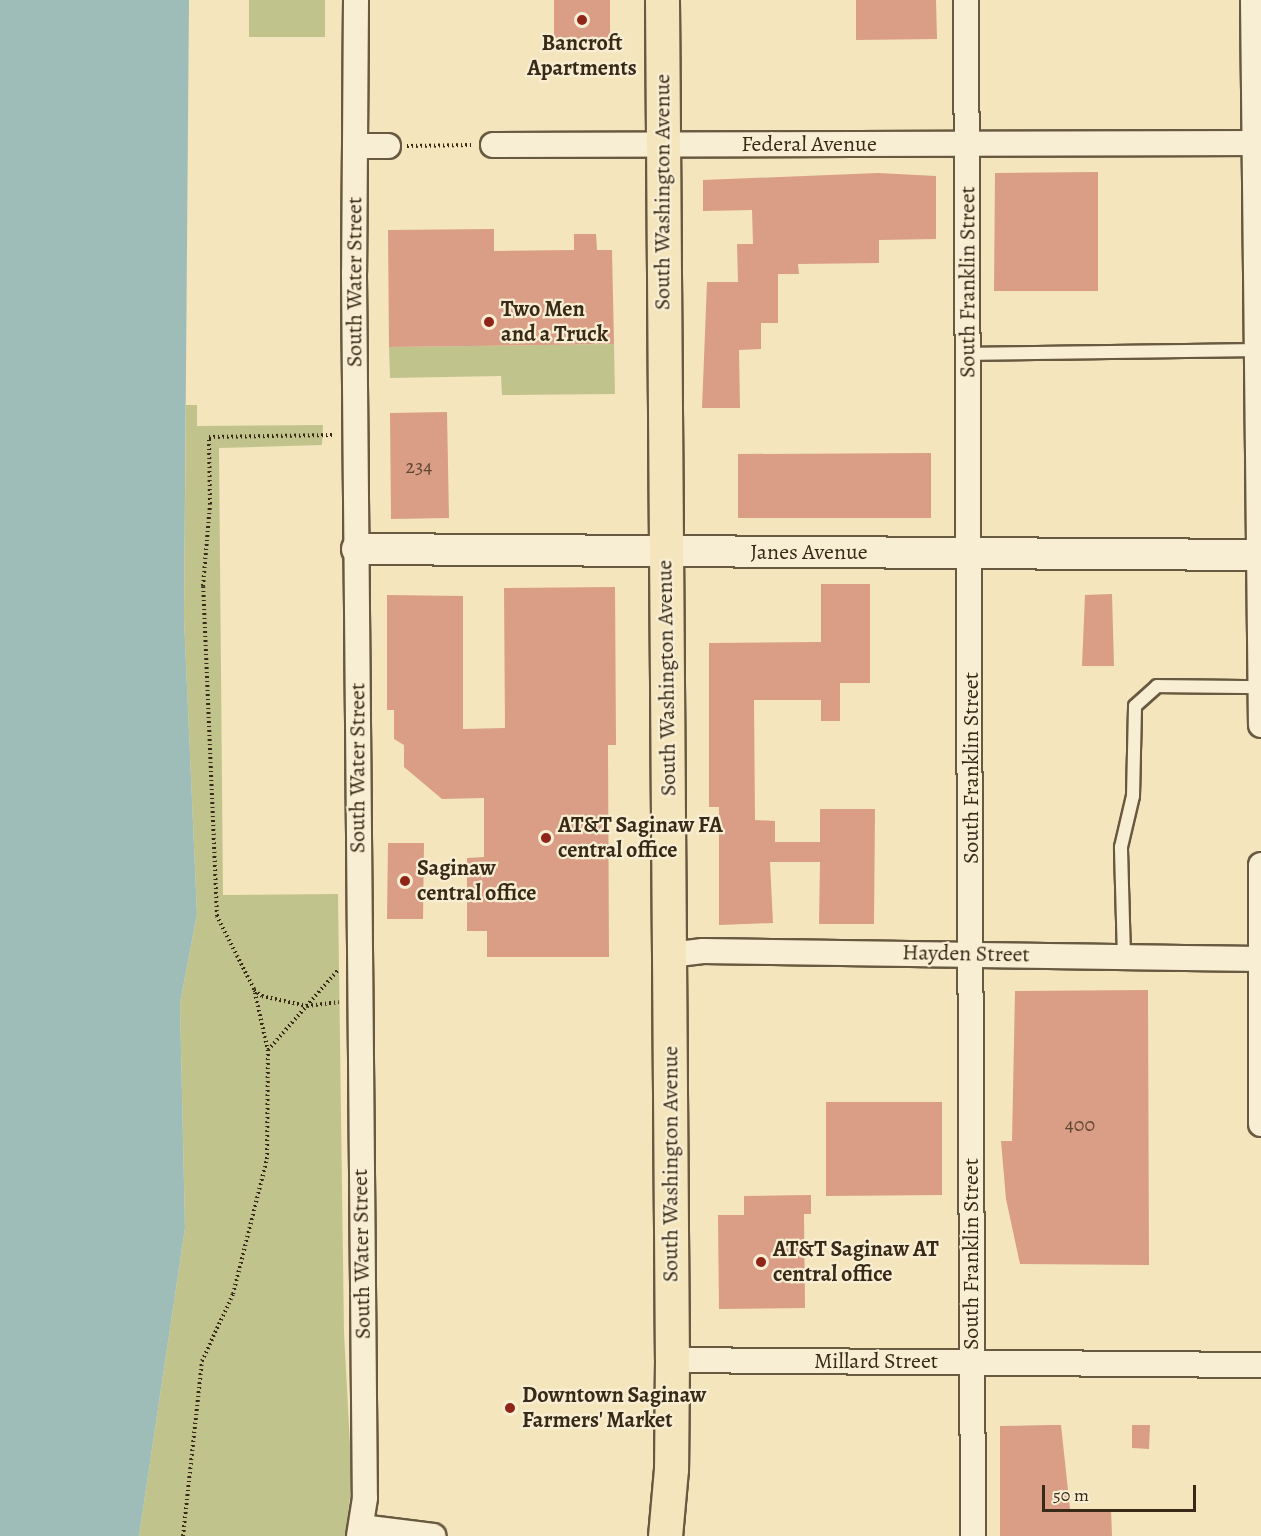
<!DOCTYPE html>
<style>
body{margin:0}
#map{position:relative;width:1261px;height:1536px;overflow:hidden;background:#f4e5bc;font-family:Alegreya,serif}
div>[style]{position:absolute}
.green>*{inset:0;background:#c1c38d}
.water>*{inset:0;background:#9ebdb8}
.building>*{inset:0;background:#d99e85}
.path>*{height:4px;margin-top:-2px;transform-origin:0;background:repeating-linear-gradient(90deg,#392a18 0 1.5px,transparent 0 4.5px)}
.roads{filter:drop-shadow(2px 0 #685941) drop-shadow(-2px 0 #685941) drop-shadow(0 2px #685941) drop-shadow(0 -2px #685941)}
.service>*{height:12px;margin:-6px;padding:0 6px;transform-origin:6px;border-radius:6px;background:#f8eed3}
.minor>*{height:24px;margin:-12px;padding:0 12px;transform-origin:12px;border-radius:12px;background:#f8eed3}
.tertiary>*{height:30px;margin:-15px;padding:0 15px;transform-origin:15px;border-radius:15px;background:#f8eed3}
.primary>*{height:33px;margin:-16.5px;padding:0 16.5px;transform-origin:16.5px;border-radius:16.5px;background:#f4e5bc}
.dots>*{width:16px;height:16px;translate:-50% -50%;box-sizing:border-box;border:3px solid #f8eed3;border-radius:50%}
span{translate:-50% -50%;white-space:nowrap;text-align:center;line-height:1.15;-webkit-text-stroke:4.5px #f8eed3;paint-order:stroke}
.number-label{font-size:20px;color:#614733}
.number-label span{-webkit-text-stroke-width:0}
.poi-label{font-size:22px;color:#392a18;font-weight:700}
.left{translate:0 -50%;text-align:left}
.street-label{font-size:22px;color:#392a18}
.scale{position:absolute;left:1042px;top:1485px;width:154px;height:27px;box-sizing:border-box;border:3px solid #392a18;border-top:0;padding-left:8px;font-size:18px;line-height:21px;white-space:nowrap;color:#392a18;-webkit-text-stroke:4px #f8eed3;paint-order:stroke}
</style>
<div id="map">
<div class="green">
<i style="clip-path:polygon(249px 0,325px 0,325px 37px,249px 37px)"></i>
<i style="clip-path:polygon(614px 344px,615px 394px,502px 395px,501px 376px,390px 378px,389px 347px)"></i>
<i style="clip-path:polygon(186px 405px,197px 405px,197px 426px,323px 425px,322px 445px,219px 448px,223px 895px,338px 894px,344px 1333px,352px 1482px,345px 1536px,139px 1536px,185px 1228px,180px 1003px,197px 914px,184px 618px)"></i>
</div>
<div class="water">
<i style="clip-path:polygon(0 0,189px 0,184px 618px,197px 914px,180px 1003px,185px 1228px,139px 1536px,0 1536px)"></i>
</div>
<div class="building">
<i style="clip-path:polygon(554px 0,610px 0,610px 41px,554px 41px)"></i>
<i style="clip-path:polygon(856px 0,936px 0,937px 39px,856px 40px)"></i>
<i style="clip-path:polygon(1098px 172px,1098px 291px,994px 291px,995px 173px)"></i>
<i style="clip-path:polygon(878px 173px,936px 176px,936px 239px,879px 240px,879px 263px,798px 264px,799px 274px,778px 274px,778px 323px,761px 323px,761px 349px,739px 350px,740px 408px,702px 408px,707px 282px,738px 282px,737px 244px,753px 244px,752px 210px,703px 211px,703px 180px)"></i>
<i style="clip-path:polygon(494px 229px,494px 251px,574px 250px,574px 234px,596px 234px,597px 250px,612px 250px,614px 344px,389px 347px,388px 230px)"></i>
<i style="clip-path:polygon(447px 412px,449px 518px,391px 519px,390px 413px)"></i>
<i style="clip-path:polygon(931px 453px,931px 518px,738px 518px,738px 454px)"></i>
<i style="clip-path:polygon(821px 584px,870px 584px,870px 683px,840px 683px,840px 721px,821px 721px,821px 700px,754px 700px,755px 820px,775px 821px,775px 842px,820px 842px,820px 809px,875px 809px,874px 924px,819px 924px,820px 862px,770px 862px,773px 923px,719px 925px,719px 807px,709px 807px,709px 643px,821px 642px)"></i>
<i style="clip-path:polygon(615px 587px,616px 745px,608px 745px,609px 957px,487px 957px,487px 931px,467px 931px,467px 858px,484px 857px,484px 798px,442px 799px,404px 767px,404px 745px,394px 739px,394px 710px,387px 710px,387px 595px,463px 596px,463px 729px,505px 728px,504px 588px)"></i>
<i style="clip-path:polygon(1112px 594px,1114px 666px,1082px 666px,1085px 595px)"></i>
<i style="clip-path:polygon(388px 843px,424px 843px,423px 919px,387px 919px)"></i>
<i style="clip-path:polygon(1148px 990px,1149px 1265px,1020px 1264px,1006px 1199px,1001px 1141px,1012px 1141px,1015px 991px)"></i>
<i style="clip-path:polygon(826px 1102px,942px 1102px,942px 1195px,826px 1196px)"></i>
<i style="clip-path:polygon(811px 1195px,811px 1214px,804px 1214px,805px 1308px,719px 1309px,718px 1215px,744px 1215px,744px 1196px)"></i>
<i style="clip-path:polygon(1050px 1425px,1061px 1425px,1070px 1509px,1111px 1509px,1112px 1536px,1000px 1536px,1000px 1426px)"></i>
<i style="clip-path:polygon(1132px 1425px,1150px 1425px,1149px 1449px,1132px 1448px)"></i>
</div>
<div class="path">
<i style="left:407px;top:146px;width:64px;rotate:-0.9deg"></i>
<i style="left:254px;top:990px;width:10px;rotate:37deg"></i>
<i style="left:262px;top:996px;width:46px;rotate:12.5deg"></i>
<i style="left:307px;top:1006px;width:32px;rotate:-7deg"></i>
<i style="left:268px;top:1050px;width:106px;rotate:-48.8deg"></i>
<i style="left:183px;top:1536px;width:176px;rotate:-83.8deg"></i>
<i style="left:202px;top:1361px;width:74px;rotate:-65.2deg"></i>
<i style="left:233px;top:1294px;width:139px;rotate:-75.9deg"></i>
<i style="left:267px;top:1159px;width:108px;rotate:-89.5deg"></i>
<i style="left:268px;top:1051px;width:64px;rotate:-102.7deg"></i>
<i style="left:254px;top:989px;width:82px;rotate:-116.9deg"></i>
<i style="left:217px;top:916px;width:330px;rotate:-92.4deg"></i>
<i style="left:203px;top:586px;width:82px;rotate:-85.1deg"></i>
<i style="left:210px;top:504px;width:67px;rotate:-90.9deg"></i>
<i style="left:209px;top:437px;width:125px;rotate:-0.9deg"></i>
</div>
<div class="roads">
<div class="service">
<i style="left:967px;top:354px;width:287px;rotate:-0.8deg"></i>
<i style="left:1124px;top:957px;width:110px;rotate:-91.6deg"></i>
<i style="left:1121px;top:847px;width:52px;rotate:-76.8deg"></i>
<i style="left:1133px;top:796px;width:90px;rotate:-88.7deg"></i>
<i style="left:1135px;top:706px;width:30px;rotate:-42deg"></i>
<i style="left:1157px;top:686px;width:104px;rotate:0.6deg"></i>
</div>
<div class="minor">
<i style="left:356px;top:0;width:273px;rotate:90.4deg"></i>
<i style="left:354px;top:273px;width:1225px;rotate:89.49deg"></i>
<i style="left:365px;top:1498px;width:38px;rotate:99deg"></i>
<i style="left:966px;top:0;width:1536px;rotate:89.74deg"></i>
<i style="left:1253px;top:0;width:725px;rotate:89.37deg"></i>
<i style="left:493px;top:145px;width:768px;rotate:-0.15deg"></i>
<i style="left:356px;top:146px;width:32px"></i>
<i style="left:1261px;top:865px;width:259px;rotate:90deg"></i>
<i style="left:670px;top:955px;width:33px;rotate:-7deg"></i>
<i style="left:703px;top:951px;width:558px;rotate:0.82deg"></i>
<i style="left:672px;top:1360px;width:589px;rotate:0.49deg"></i>
<i style="left:361px;top:1527px;width:73px;rotate:7.1deg"></i>
</div>
<div class="tertiary">
<i style="left:357px;top:549px;width:904px;rotate:0.38deg"></i>
</div>
<div class="primary">
<i style="left:662px;top:0;width:1360px;rotate:89.58deg"></i>
<i style="left:672px;top:1360px;width:109px;rotate:90.5deg"></i>
<i style="left:671px;top:1469px;width:67px;rotate:95.1deg"></i>
</div>
</div>
<div class="dots">
<i style="left:582px;top:20px;background:#8f2418"></i>
<i style="left:489px;top:322px;background:#8f2418"></i>
<i style="left:546px;top:838px;background:#8f2418"></i>
<i style="left:405px;top:881px;background:#8f2418"></i>
<i style="left:761px;top:1262px;background:#8f2418"></i>
<i style="left:510px;top:1408px;background:#8f2418"></i>
</div>
<div class="number-label">
<span style="left:419px;top:466px">234</span>
<span style="left:1080px;top:1124px">400</span>
</div>
<div class="poi-label">
<span style="left:582px;top:56px">Bancroft<br>Apartments</span>
<span class="left" style="left:501px;top:322px">Two Men<br>and a Truck</span>
<span class="left" style="left:558px;top:838px">AT&amp;T Saginaw FA<br>central office</span>
<span class="left" style="left:417px;top:881px">Saginaw<br>central office</span>
<span class="left" style="left:773px;top:1262px">AT&amp;T Saginaw AT<br>central office</span>
<span class="left" style="left:522px;top:1408px">Downtown Saginaw<br>Farmers' Market</span>
</div>
<div class="street-label">
<span style="left:809px;top:145px">Federal Avenue</span>
<span style="left:663px;top:192px;rotate:-90deg">South Washington Avenue</span>
<span style="left:355px;top:282px;rotate:-90deg">South Water Street</span>
<span style="left:968px;top:282px;rotate:-90deg">South Franklin Street</span>
<span style="left:809px;top:553px">Janes Avenue</span>
<span style="left:667px;top:678px;rotate:-91deg">South Washington Avenue</span>
<span style="left:358px;top:768px;rotate:-90deg">South Water Street</span>
<span style="left:972px;top:768px;rotate:-90deg">South Franklin Street</span>
<span style="left:966px;top:954px;rotate:1deg">Hayden Street</span>
<span style="left:671px;top:1164px;rotate:-90deg">South Washington Avenue</span>
<span style="left:362px;top:1254px;rotate:-91deg">South Water Street</span>
<span style="left:972px;top:1254px;rotate:-90deg">South Franklin Street</span>
<span style="left:876px;top:1362px">Millard Street</span>
</div>
<div class="scale">50 m</div>
</div>
